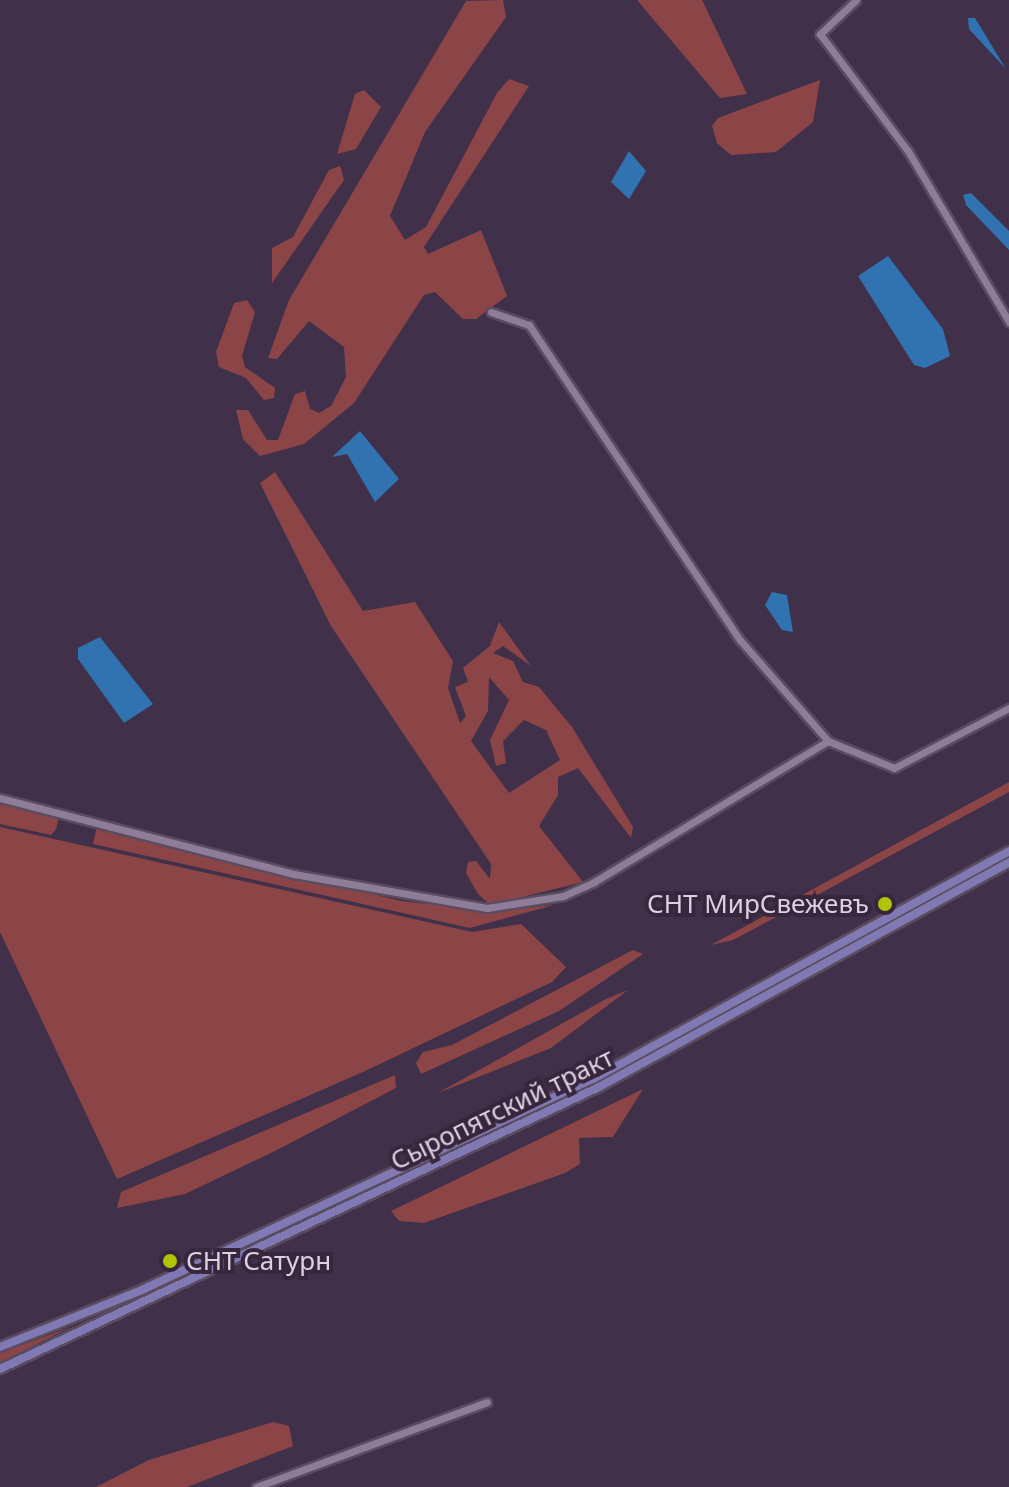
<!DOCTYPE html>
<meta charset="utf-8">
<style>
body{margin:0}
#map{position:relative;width:1009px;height:1487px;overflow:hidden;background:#413049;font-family:"Noto Sans",sans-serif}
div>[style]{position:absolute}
.green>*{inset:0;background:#8c4547}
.water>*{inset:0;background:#3172b1}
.roads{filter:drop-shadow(2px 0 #5a4c60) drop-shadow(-2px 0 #5a4c60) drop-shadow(0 2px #5a4c60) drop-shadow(0 -2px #5a4c60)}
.minor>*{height:7px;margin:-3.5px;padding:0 3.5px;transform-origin:3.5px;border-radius:3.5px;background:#8f7c98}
.major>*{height:8px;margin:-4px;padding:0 4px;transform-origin:4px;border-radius:4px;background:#8179b4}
.dots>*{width:22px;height:22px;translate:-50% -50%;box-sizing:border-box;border:4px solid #37263e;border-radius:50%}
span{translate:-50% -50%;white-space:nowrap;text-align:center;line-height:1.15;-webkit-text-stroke:8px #37263e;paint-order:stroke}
.poi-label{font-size:26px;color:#dbd1e0}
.right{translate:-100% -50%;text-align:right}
.left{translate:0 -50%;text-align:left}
.street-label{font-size:26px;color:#dbd1e0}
</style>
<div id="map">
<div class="green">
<i style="clip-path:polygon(503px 0,506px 17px,425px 132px,390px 216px,405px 240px,426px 227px,497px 93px,509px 79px,529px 86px,424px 247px,428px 254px,481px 230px,507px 296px,476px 319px,463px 319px,435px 292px,424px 295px,354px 403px,304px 444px,260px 456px,243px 439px,236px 410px,248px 410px,267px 440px,278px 440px,295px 394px,305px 391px,310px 409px,319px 413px,331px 406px,346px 377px,344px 347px,309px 321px,277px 359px,268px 358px,289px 300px,466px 1px)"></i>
<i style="clip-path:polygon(637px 0,702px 0,747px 94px,720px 98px)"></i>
<i style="clip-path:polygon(820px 80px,813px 122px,776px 152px,731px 155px,717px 143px,712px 126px,718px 118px)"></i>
<i style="clip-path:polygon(364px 90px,381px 107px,356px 149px,337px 154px,355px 94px)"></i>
<i style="clip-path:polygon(340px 166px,344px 180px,272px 283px,272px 248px,293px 237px,329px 170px)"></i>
<i style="clip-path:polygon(247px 300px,255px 312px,242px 356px,245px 367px,275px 388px,274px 398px,264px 400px,246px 378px,219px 367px,216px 352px,234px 303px)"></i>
<i style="clip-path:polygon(evenodd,275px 472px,363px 611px,415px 602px,453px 661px,448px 688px,460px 723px,466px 716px,455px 687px,468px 682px,463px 668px,490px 646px,499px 622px,531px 666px,503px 646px,493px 653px,513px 661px,523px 682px,539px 687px,572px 727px,633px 827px,631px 838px,578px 768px,558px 777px,558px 795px,539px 826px,583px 882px,490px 905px,478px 894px,466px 873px,468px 862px,476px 861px,490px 879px,491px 864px,331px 626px,260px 483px,275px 472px,489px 677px,509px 700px,490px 740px,496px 766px,506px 763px,503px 741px,524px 720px,546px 730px,560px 760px,509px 793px,471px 741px,488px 711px,489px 677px)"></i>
<i style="clip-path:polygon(1009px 782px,1009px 792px,733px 940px,711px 945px)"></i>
<i style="clip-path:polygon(0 803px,42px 807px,59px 816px,56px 829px,51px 835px,0 824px)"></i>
<i style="clip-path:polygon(97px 826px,401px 901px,495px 911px,554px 905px,470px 928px,93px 844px)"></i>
<i style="clip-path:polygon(0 827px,472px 932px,521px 924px,566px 967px,552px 982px,363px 1072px,117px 1179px,0 932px)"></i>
<i style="clip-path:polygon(633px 950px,643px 954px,559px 1011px,421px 1074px,416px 1063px,423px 1052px,452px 1045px)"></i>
<i style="clip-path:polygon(628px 990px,551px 1048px,438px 1093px,606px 999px)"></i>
<i style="clip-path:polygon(395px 1075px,396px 1088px,273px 1152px,185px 1194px,117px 1208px,121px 1192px)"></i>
<i style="clip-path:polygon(643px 1089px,613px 1137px,579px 1138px,580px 1164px,565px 1173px,424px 1223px,399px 1221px,391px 1211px)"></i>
<i style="clip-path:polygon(71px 1327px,29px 1348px,0 1366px,0 1353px)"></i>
<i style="clip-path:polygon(273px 1422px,289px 1426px,293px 1446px,187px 1487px,96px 1487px,149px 1460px)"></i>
</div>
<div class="water">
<i style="clip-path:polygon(968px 18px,975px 18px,1006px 69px,969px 29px)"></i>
<i style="clip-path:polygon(629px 151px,646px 171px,629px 199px,611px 182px)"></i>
<i style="clip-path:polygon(971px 193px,1009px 231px,1009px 250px,966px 205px,963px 195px)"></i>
<i style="clip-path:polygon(888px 256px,943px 329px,950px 356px,925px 368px,914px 365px,858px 276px)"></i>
<i style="clip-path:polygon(360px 431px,399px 479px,375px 502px,347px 454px,332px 457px)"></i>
<i style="clip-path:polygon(772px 592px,787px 595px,793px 632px,782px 630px,765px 605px)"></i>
<i style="clip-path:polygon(100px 637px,153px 704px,124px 723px,78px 659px,78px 648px)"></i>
</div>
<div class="roads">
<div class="minor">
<i style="left:856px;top:0;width:50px;rotate:136.6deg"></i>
<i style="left:820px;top:34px;width:146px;rotate:53.1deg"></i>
<i style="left:908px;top:151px;width:199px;rotate:59.4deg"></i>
<i style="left:491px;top:312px;width:40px;rotate:18.9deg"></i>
<i style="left:529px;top:325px;width:379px;rotate:56.2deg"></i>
<i style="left:740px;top:640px;width:134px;rotate:48.9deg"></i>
<i style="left:828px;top:741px;width:71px;rotate:22.2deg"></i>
<i style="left:894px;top:768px;width:130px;rotate:-27.6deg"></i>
<i style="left:0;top:798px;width:304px;rotate:14.5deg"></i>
<i style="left:294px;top:874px;width:196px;rotate:10deg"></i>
<i style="left:487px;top:908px;width:77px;rotate:-9deg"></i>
<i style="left:563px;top:896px;width:34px;rotate:-24deg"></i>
<i style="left:594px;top:882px;width:273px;rotate:-31.1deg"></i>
<i style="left:256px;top:1487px;width:246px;rotate:-20.2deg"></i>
</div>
<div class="major">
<i style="left:0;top:1347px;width:155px;rotate:-21.9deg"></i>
<i style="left:144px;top:1289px;width:496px;rotate:-25.1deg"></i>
<i style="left:593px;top:1079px;width:474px;rotate:-28.7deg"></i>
<i style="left:0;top:1369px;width:660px;rotate:-25.21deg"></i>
<i style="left:597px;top:1088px;width:470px;rotate:-28.7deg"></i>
</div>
</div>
<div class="dots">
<i style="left:885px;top:904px;background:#afc504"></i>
<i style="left:170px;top:1261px;background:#afc504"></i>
</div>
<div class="poi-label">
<span class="right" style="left:869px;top:904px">СНТ МирСвежевъ</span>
<span class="left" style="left:186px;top:1261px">СНТ Сатурн</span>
</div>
<div class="street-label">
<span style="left:502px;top:1109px;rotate:-26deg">Сыропятский тракт</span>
</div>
</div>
